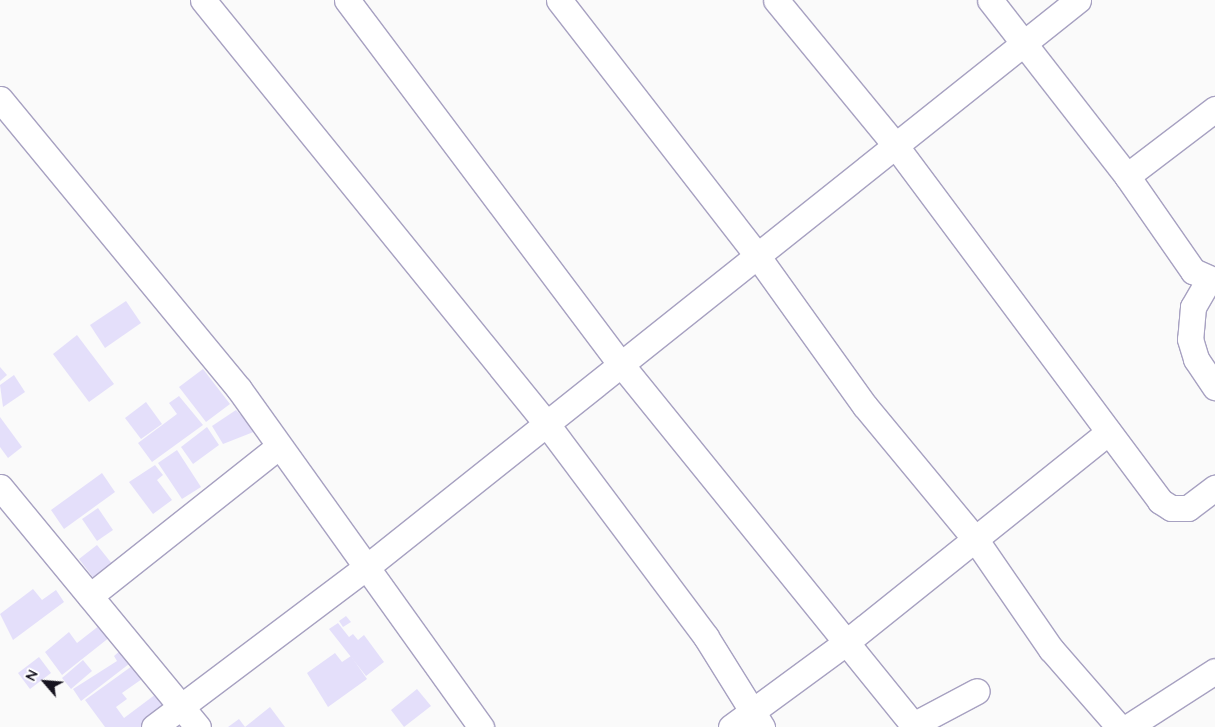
<!DOCTYPE html>
<style>
body{margin:0}
#map{position:relative;width:1215px;height:727px;overflow:hidden;background:#fafafa;font-family:Quicksand,sans-serif}
div>[style]{position:absolute}
.building>*{inset:0;background:#e4dffa}
.roads{filter:drop-shadow(1px 0 #a7a1c1) drop-shadow(-1px 0 #a7a1c1) drop-shadow(0 1px #a7a1c1) drop-shadow(0 -1px #a7a1c1)}
.street>*{height:25px;margin:-12.5px;padding:0 12.5px;transform-origin:12.5px;border-radius:12.5px;background:#fff}
span{translate:-50% -50%;white-space:nowrap;text-align:center;line-height:1.15;-webkit-text-stroke:5px #fff;paint-order:stroke}
.north{position:absolute;left:20px;top:657px;width:50px;height:50px;-webkit-text-stroke:4px #fff;paint-order:stroke;rotate:297deg;font-size:14px;font-weight:700;line-height:20px;text-align:center;color:#171420}
.north::after{content:'';display:block;margin:auto;width:18px;height:22px;background:#171420;clip-path:polygon(50% 0,100% 100%,50% 72%,0 100%)}
</style>
<div id="map">
<div class="building">
<i style="clip-path:polygon(126px 301px,141px 323px,105px 348px,90px 325px)"></i>
<i style="clip-path:polygon(77px 335px,114px 384px,89px 402px,53px 354px)"></i>
<i style="clip-path:polygon(0 367px,7px 375px,0 381px)"></i>
<i style="clip-path:polygon(203px 369px,230px 404px,206px 422px,179px 387px)"></i>
<i style="clip-path:polygon(14px 375px,25px 392px,3px 407px,0 385px)"></i>
<i style="clip-path:polygon(179px 396px,203px 425px,152px 462px,138px 443px,177px 414px,169px 403px)"></i>
<i style="clip-path:polygon(146px 402px,162px 424px,141px 439px,125px 418px)"></i>
<i style="clip-path:polygon(236px 410px,256px 431px,223px 444px,212px 426px)"></i>
<i style="clip-path:polygon(0 417px,22px 447px,8px 458px,0 447px)"></i>
<i style="clip-path:polygon(207px 427px,219px 445px,193px 464px,181px 447px)"></i>
<i style="clip-path:polygon(177px 450px,201px 487px,182px 499px,158px 463px)"></i>
<i style="clip-path:polygon(155px 465px,163px 475px,157px 480px,172px 500px,153px 514px,129px 482px)"></i>
<i style="clip-path:polygon(102px 473px,115px 492px,64px 529px,51px 510px)"></i>
<i style="clip-path:polygon(98px 508px,113px 530px,97px 541px,82px 519px)"></i>
<i style="clip-path:polygon(97px 545px,113px 565px,95px 580px,79px 559px)"></i>
<i style="clip-path:polygon(33px 589px,42px 600px,56px 590px,64px 602px,13px 640px,0 614px)"></i>
<i style="clip-path:polygon(346px 616px,351px 622px,343px 627px,339px 621px)"></i>
<i style="clip-path:polygon(338px 623px,349px 637px,353px 634px,358px 640px,364px 635px,384px 662px,366px 676px,329px 629px)"></i>
<i style="clip-path:polygon(100px 625px,110px 637px,62px 675px,45px 652px,69px 632px,77px 643px)"></i>
<i style="clip-path:polygon(121px 650px,129px 664px,81px 701px,73px 689px,117px 661px,114px 656px)"></i>
<i style="clip-path:polygon(335px 653px,342px 662px,351px 656px,367px 679px,328px 707px,307px 673px)"></i>
<i style="clip-path:polygon(39px 657px,51px 673px,30px 689px,18px 673px)"></i>
<i style="clip-path:polygon(83px 660px,92px 671px,71px 689px,62px 678px)"></i>
<i style="clip-path:polygon(132px 666px,142px 679px,122px 693px,127px 699px,116px 707px,124px 718px,156px 694px,170px 712px,150px 727px,105px 727px,85px 700px)"></i>
<i style="clip-path:polygon(417px 689px,431px 706px,404px 727px,391px 710px)"></i>
<i style="clip-path:polygon(270px 707px,285px 727px,228px 727px,239px 719px,245px 727px)"></i>
</div>
<div class="roads">
<div class="street">
<i style="left:203px;top:0;width:545px;rotate:50.96deg"></i>
<i style="left:546px;top:423px;width:267px;rotate:53.2deg"></i>
<i style="left:706px;top:637px;width:106px;rotate:58.1deg"></i>
<i style="left:347px;top:0;width:454px;rotate:53.1deg"></i>
<i style="left:620px;top:363px;width:469px;rotate:51deg"></i>
<i style="left:559px;top:0;width:321px;rotate:52.2deg"></i>
<i style="left:756px;top:254px;width:187px;rotate:54.4deg"></i>
<i style="left:865px;top:406px;width:173px;rotate:50.4deg"></i>
<i style="left:975px;top:539px;width:134px;rotate:55.4deg"></i>
<i style="left:1051px;top:649px;width:103px;rotate:48.9deg"></i>
<i style="left:776px;top:0;width:188px;rotate:50.6deg"></i>
<i style="left:895px;top:145px;width:444px;rotate:53.3deg"></i>
<i style="left:1160px;top:501px;width:13px;rotate:32deg"></i>
<i style="left:1171px;top:508px;width:17px"></i>
<i style="left:1188px;top:508px;width:34px;rotate:-37deg"></i>
<i style="left:990px;top:0;width:223px;rotate:52.1deg"></i>
<i style="left:1127px;top:176px;width:116px;rotate:55.2deg"></i>
<i style="left:1193px;top:271px;width:24px;rotate:24deg"></i>
<i style="left:0;top:99px;width:376px;rotate:50.5deg"></i>
<i style="left:239px;top:389px;width:416px;rotate:54.4deg"></i>
<i style="left:1127px;top:176px;width:111px;rotate:-37.3deg"></i>
<i style="left:1208px;top:281px;width:30px;rotate:120deg"></i>
<i style="left:1193px;top:307px;width:32px;rotate:95deg"></i>
<i style="left:1190px;top:339px;width:21px;rotate:73deg"></i>
<i style="left:1196px;top:359px;width:34px;rotate:56deg"></i>
<i style="left:0;top:487px;width:311px;rotate:50.5deg"></i>
<i style="left:90px;top:596px;width:241px;rotate:-38.4deg"></i>
<i style="left:913px;top:725px;width:72px;rotate:-28deg"></i>
<i style="left:154px;top:727px;width:268px;rotate:-37deg"></i>
<i style="left:368px;top:566px;width:908px;rotate:-38.56deg"></i>
<i style="left:731px;top:727px;width:140px;rotate:-36.3deg"></i>
<i style="left:844px;top:644px;width:339px;rotate:-38.7deg"></i>
<i style="left:1128px;top:727px;width:103px;rotate:-32.8deg"></i>
</div>
</div>
<div class="north">N</div>
</div>
